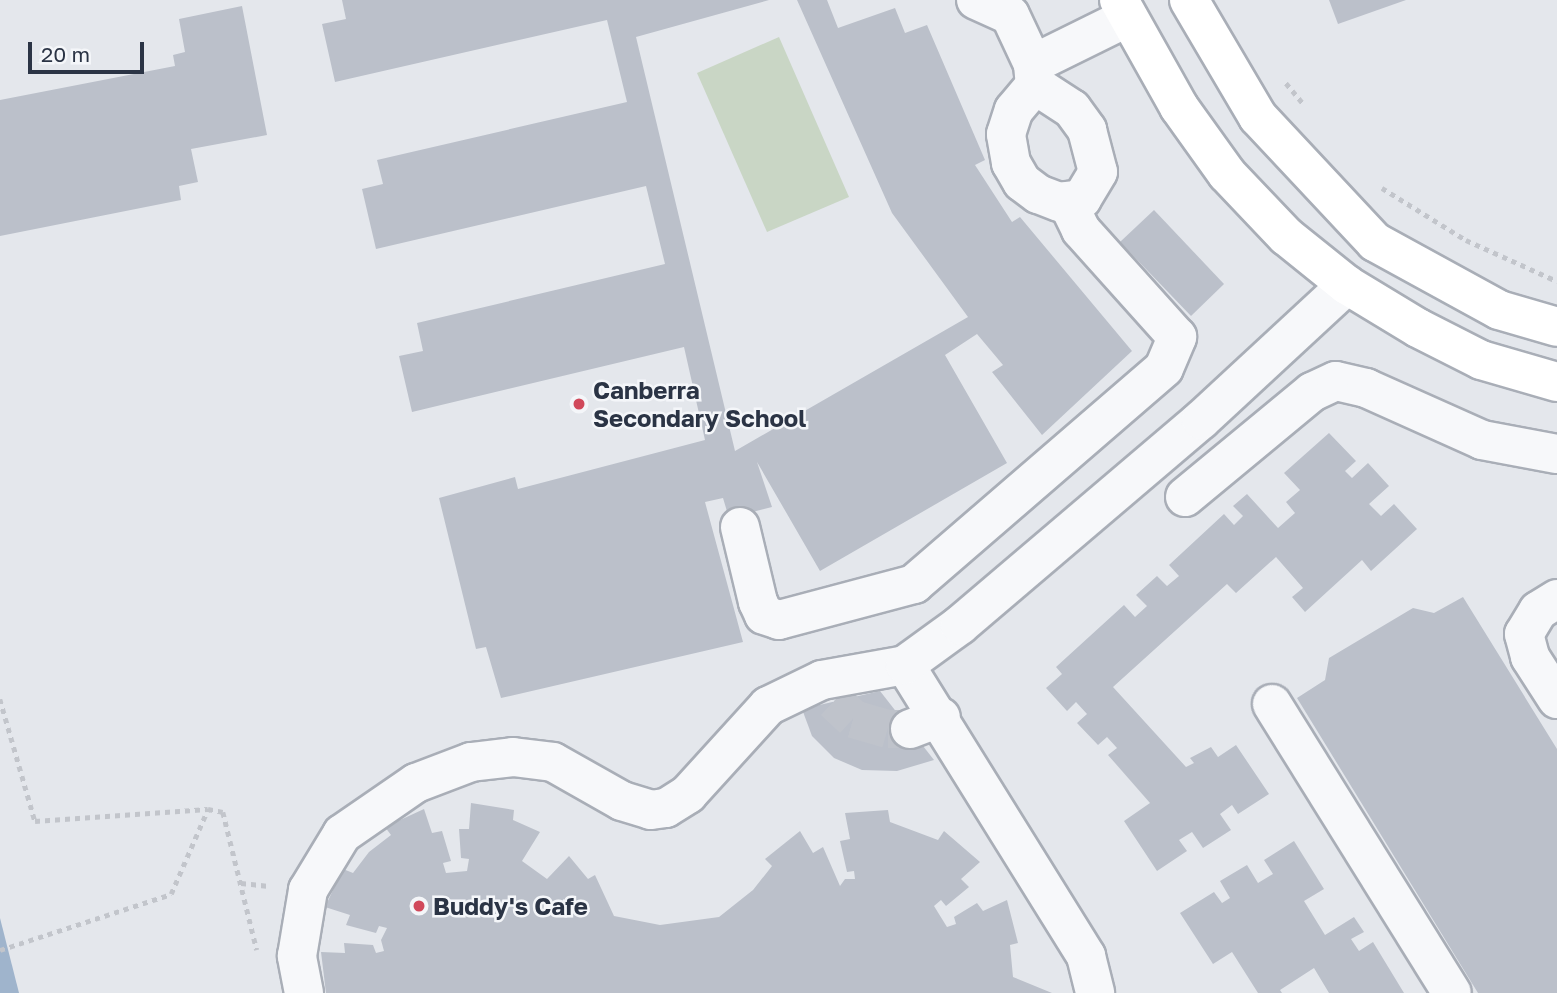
<!DOCTYPE html>
<style>
body{margin:0}
#map{position:relative;width:1557px;height:993px;overflow:hidden;background:#e4e7ec;font-family:"Golos Text",sans-serif}
div>[style]{position:absolute}
.green>*{inset:0;background:#c9d6c5}
.water>*{inset:0;background:#9fb4cc}
.building>*{inset:0;background:#bbc0ca}
.minor-tunnel>*{height:38px;margin-top:-19px;transform-origin:0;background:repeating-linear-gradient(90deg,#bfc3cb 0 38px,transparent 0 57px)}
.path>*{height:4.5px;margin-top:-2.25px;transform-origin:0;background:repeating-linear-gradient(90deg,#c2c5cb 0 5px,transparent 0 10px)}
.roads{filter:drop-shadow(2px 0 #a9aeb7) drop-shadow(-2px 0 #a9aeb7) drop-shadow(0 2px #a9aeb7) drop-shadow(0 -2px #a9aeb7)}
.minor>*{height:38px;margin:-19px;padding:0 19px;transform-origin:19px;border-radius:19px;background:#f7f8fa}
.major>*{height:38px;margin:-19px;padding:0 19px;transform-origin:19px;border-radius:19px;background:#fff}
.dots>*{width:19px;height:19px;translate:-50% -50%;box-sizing:border-box;border:4px solid #f4f6f9;border-radius:50%}
span{translate:-50% -50%;white-space:nowrap;text-align:center;line-height:1.15;-webkit-text-stroke:5px #f4f6f9;paint-order:stroke}
.poi-label{font-size:24px;color:#2b3445;font-weight:700}
.left{translate:0 -50%;text-align:left}
.scale{position:absolute;left:28px;top:42px;width:116px;height:32px;box-sizing:border-box;border:4px solid #2b3445;border-top:0;padding-left:9px;font-size:21px;line-height:24px;white-space:nowrap;color:#2b3445;-webkit-text-stroke:5px #f4f6f9;paint-order:stroke}
</style>
<div id="map">
<div class="green">
<i style="clip-path:polygon(779px 37px,849px 197px,767px 232px,697px 73px)"></i>
</div>
<div class="water">
<i style="clip-path:polygon(0 918px,19px 993px,0 993px)"></i>
</div>
<div class="building">
<i style="clip-path:polygon(342px 0,769px 0,636px 37px,735px 451px,968px 317px,892px 213px,797px 0,827px 0,838px 28px,895px 8px,905px 33px,927px 25px,985px 160px,975px 165px,1012px 222px,1020px 217px,1132px 351px,1042px 435px,992px 372px,1003px 365px,977px 334px,945px 355px,1007px 463px,820px 571px,757px 462px,772px 507px,729px 518px,723px 498px,705px 502px,743px 642px,501px 698px,486px 647px,476px 649px,439px 498px,515px 477px,518px 489px,705px 440px,684px 347px,412px 412px,399px 356px,423px 351px,417px 323px,665px 264px,646px 186px,376px 249px,362px 189px,383px 184px,377px 160px,627px 102px,607px 20px,335px 82px,322px 24px,346px 19px)"></i>
<i style="clip-path:polygon(1329px 0,1406px 0,1338px 24px)"></i>
<i style="clip-path:polygon(242px 6px,267px 135px,191px 149px,198px 182px,179px 186px,181px 200px,0 236px,0 100px,175px 66px,173px 55px,185px 52px,179px 19px)"></i>
<i style="clip-path:polygon(1154px 210px,1224px 284px,1191px 316px,1120px 242px)"></i>
<i style="clip-path:polygon(1329px 433px,1356px 461px,1345px 471px,1352px 478px,1368px 463px,1389px 486px,1369px 504px,1381px 516px,1394px 504px,1417px 529px,1371px 571px,1362px 560px,1305px 612px,1292px 597px,1303px 588px,1276px 557px,1236px 593px,1227px 584px,1113px 687px,1186px 767px,1194px 763px,1190px 758px,1211px 747px,1218px 757px,1236px 745px,1269px 794px,1238px 814px,1232px 805px,1220px 814px,1231px 830px,1203px 848px,1192px 832px,1179px 840px,1187px 851px,1157px 871px,1124px 821px,1150px 803px,1108px 755px,1117px 748px,1107px 737px,1098px 745px,1077px 723px,1087px 714px,1076px 702px,1067px 711px,1046px 688px,1062px 674px,1056px 667px,1124px 605px,1135px 617px,1147px 606px,1136px 595px,1157px 576px,1167px 586px,1179px 576px,1169px 565px,1224px 514px,1234px 525px,1243px 516px,1233px 506px,1247px 494px,1278px 528px,1295px 513px,1286px 502px,1300px 490px,1284px 473px)"></i>
<i style="clip-path:polygon(1463px 597px,1557px 749px,1557px 993px,1478px 993px,1297px 698px,1325px 680px,1329px 658px,1413px 608px,1434px 613px)"></i>
<i style="clip-path:polygon(880px 691px,934px 760px,897px 771px,862px 770px,834px 758px,812px 736px,802px 709px)"></i>
<i style="clip-path:polygon(471px 803px,514px 810px,513px 820px,540px 832px,522px 861px,547px 879px,569px 856px,588px 879px,595px 875px,614px 916px,660px 925px,719px 917px,753px 890px,772px 866px,765px 859px,800px 831px,813px 853px,823px 847px,840px 886px,845px 879px,855px 879px,854px 871px,847px 872px,840px 841px,850px 839px,845px 813px,888px 810px,890px 822px,938px 840px,944px 831px,980px 862px,961px 879px,969px 887px,946px 906px,941px 900px,934px 906px,947px 927px,956px 924px,954px 917px,977px 903px,983px 911px,1007px 900px,1018px 943px,1010px 945px,1013px 977px,1052px 993px,326px 993px,321px 952px,345px 953px,344px 943px,373px 945px,376px 953px,384px 951px,381px 940px,387px 928px,379px 926px,376px 933px,346px 925px,350px 915px,325px 907px,343px 869px,353px 873px,369px 852px,391px 835px,385px 827px,424px 809px,432px 833px,442px 831px,451px 861px,443px 863px,446px 873px,467px 871px,469px 859px,461px 858px,459px 829px,469px 829px)"></i>
<i style="clip-path:polygon(1294px 841px,1324px 889px,1304px 901px,1325px 935px,1354px 917px,1364px 932px,1351px 939px,1359px 951px,1373px 942px,1404px 993px,1329px 993px,1314px 968px,1280px 990px,1282px 993px,1258px 993px,1232px 952px,1213px 964px,1180px 913px,1214px 892px,1222px 903px,1230px 898px,1220px 881px,1247px 865px,1258px 883px,1273px 874px,1264px 860px)"></i>
</div>
<div class="minor-tunnel">
<i style="left:834px;top:701px;width:26px;rotate:43deg"></i>
<i style="left:853px;top:719px;width:36px;rotate:16deg"></i>
<i style="left:888px;top:729px;width:22px"></i>
</div>
<div class="path">
<i style="left:1286px;top:83px;width:26px;rotate:50deg"></i>
<i style="left:1382px;top:188px;width:99px;rotate:31.8deg"></i>
<i style="left:1466px;top:240px;width:100px;rotate:24.3deg"></i>
<i style="left:0;top:699px;width:127px;rotate:74deg"></i>
<i style="left:35px;top:821px;width:173px;rotate:-4deg"></i>
<i style="left:208px;top:809px;width:15px;rotate:11deg"></i>
<i style="left:223px;top:812px;width:142px;rotate:76.2deg"></i>
<i style="left:241px;top:883px;width:28px;rotate:6deg"></i>
<i style="left:0;top:950px;width:180px;rotate:-18.1deg"></i>
<i style="left:171px;top:894px;width:93px;rotate:-66.5deg"></i>
</div>
<div class="roads">
<div class="minor">
<i style="left:976px;top:0;width:37px;rotate:24deg"></i>
<i style="left:1010px;top:15px;width:54px;rotate:64.9deg"></i>
<i style="left:1033px;top:64px;width:21px;rotate:85deg"></i>
<i style="left:1033px;top:64px;width:104px;rotate:-26.3deg"></i>
<i style="left:1035px;top:85px;width:44px;rotate:33deg"></i>
<i style="left:1072px;top:109px;width:26px;rotate:54deg"></i>
<i style="left:1087px;top:130px;width:43px;rotate:75.3deg"></i>
<i style="left:1098px;top:172px;width:31px;rotate:121deg"></i>
<i style="left:1082px;top:199px;width:23px;rotate:173deg"></i>
<i style="left:1059px;top:202px;width:22px;rotate:-159deg"></i>
<i style="left:1038px;top:194px;width:20px;rotate:-143deg"></i>
<i style="left:1022px;top:182px;width:22px;rotate:-120deg"></i>
<i style="left:1011px;top:163px;width:29px;rotate:-100deg"></i>
<i style="left:1006px;top:134px;width:25px;rotate:-72deg"></i>
<i style="left:1014px;top:110px;width:33px;rotate:-50deg"></i>
<i style="left:1185px;top:497px;width:165px;rotate:-39.6deg"></i>
<i style="left:1312px;top:392px;width:26px;rotate:-25deg"></i>
<i style="left:1336px;top:381px;width:31px;rotate:13deg"></i>
<i style="left:1366px;top:388px;width:127px;rotate:24.1deg"></i>
<i style="left:1482px;top:440px;width:76px;rotate:10.6deg"></i>
<i style="left:740px;top:527px;width:77px;rotate:76.5deg"></i>
<i style="left:758px;top:602px;width:14px;rotate:65deg"></i>
<i style="left:764px;top:615px;width:16px;rotate:18deg"></i>
<i style="left:779px;top:620px;width:140px;rotate:-14.9deg"></i>
<i style="left:914px;top:584px;width:330px;rotate:-40.8deg"></i>
<i style="left:1164px;top:368px;width:34px;rotate:-67deg"></i>
<i style="left:1177px;top:337px;width:144px;rotate:-131.9deg"></i>
<i style="left:1081px;top:230px;width:32px;rotate:-116deg"></i>
<i style="left:1557px;top:599px;width:22px;rotate:148deg"></i>
<i style="left:1538px;top:611px;width:27px;rotate:121deg"></i>
<i style="left:1524px;top:634px;width:24px;rotate:75deg"></i>
<i style="left:1530px;top:657px;width:50px;rotate:57.3deg"></i>
<i style="left:905px;top:665px;width:343px;rotate:58.1deg"></i>
<i style="left:1086px;top:956px;width:38px;rotate:76deg"></i>
<i style="left:1272px;top:704px;width:340px;rotate:58.1deg"></i>
<i style="left:910px;top:729px;width:33px;rotate:-21deg"></i>
<i style="left:304px;top:993px;width:38px;rotate:-101deg"></i>
<i style="left:297px;top:956px;width:67px;rotate:-80.5deg"></i>
<i style="left:308px;top:890px;width:66px;rotate:-58.7deg"></i>
<i style="left:342px;top:834px;width:90px;rotate:-34.6deg"></i>
<i style="left:416px;top:783px;width:59px;rotate:-20.9deg"></i>
<i style="left:471px;top:762px;width:42px;rotate:-6.8deg"></i>
<i style="left:513px;top:757px;width:40px;rotate:7.1deg"></i>
<i style="left:553px;top:762px;width:79px;rotate:29.5deg"></i>
<i style="left:622px;top:801px;width:30px;rotate:17deg"></i>
<i style="left:651px;top:810px;width:15px;rotate:-8deg"></i>
<i style="left:666px;top:808px;width:26px;rotate:-32deg"></i>
<i style="left:688px;top:794px;width:119px;rotate:-47.7deg"></i>
<i style="left:768px;top:706px;width:60px;rotate:-25.7deg"></i>
<i style="left:822px;top:680px;width:84px;rotate:-10.2deg"></i>
<i style="left:905px;top:665px;width:68px;rotate:-36deg"></i>
<i style="left:960px;top:625px;width:316px;rotate:-40.4deg"></i>
<i style="left:1201px;top:420px;width:199px;rotate:-42.8deg"></i>
</div>
<div class="major">
<i style="left:1119px;top:0;width:123px;rotate:60.7deg"></i>
<i style="left:1179px;top:107px;width:82px;rotate:54.4deg"></i>
<i style="left:1227px;top:174px;width:86px;rotate:46.4deg"></i>
<i style="left:1286px;top:236px;width:78px;rotate:38.8deg"></i>
<i style="left:1347px;top:285px;width:83px;rotate:31.2deg"></i>
<i style="left:1418px;top:328px;width:71px;rotate:26.9deg"></i>
<i style="left:1481px;top:360px;width:79px;rotate:16.1deg"></i>
<i style="left:1189px;top:0;width:136px;rotate:59.5deg"></i>
<i style="left:1258px;top:117px;width:171px;rotate:46.9deg"></i>
<i style="left:1375px;top:242px;width:141px;rotate:28.7deg"></i>
<i style="left:1499px;top:310px;width:60px;rotate:16.3deg"></i>
</div>
</div>
<div class="dots">
<i style="left:579px;top:404px;background:#d1495b"></i>
<i style="left:419px;top:906px;background:#d1495b"></i>
</div>
<div class="poi-label">
<span class="left" style="left:593px;top:404px">Canberra<br>Secondary School</span>
<span class="left" style="left:433px;top:906px">Buddy's Cafe</span>
</div>
<div class="scale">20 m</div>
</div>
